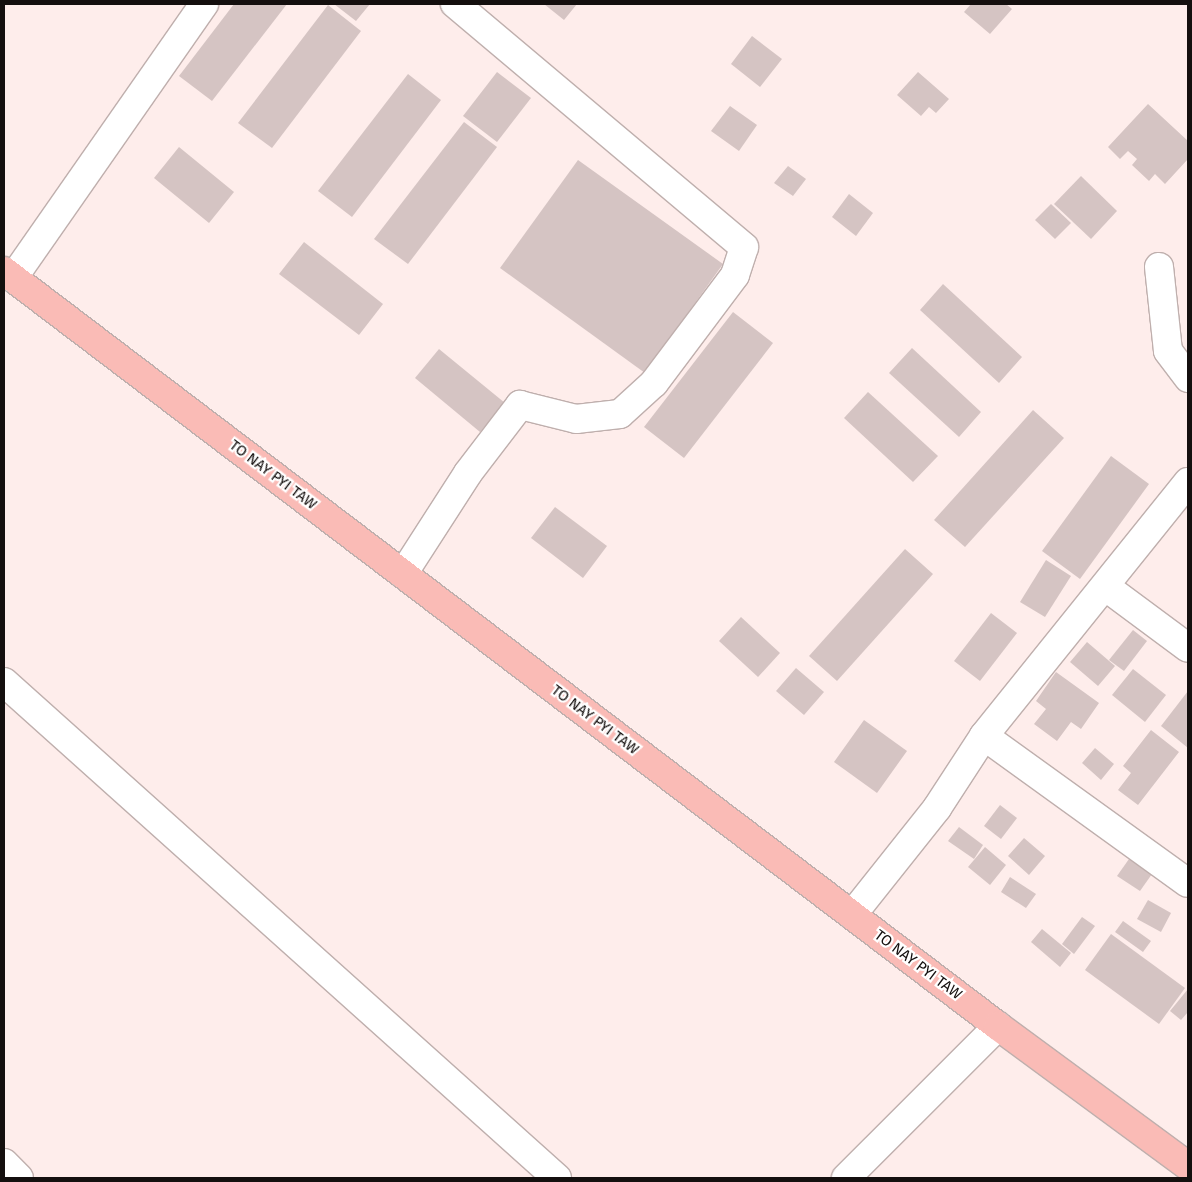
<!DOCTYPE html>
<style>
body{margin:0}
#map{position:relative;width:1192px;height:1182px;overflow:hidden;background:#feedeb;font-family:"Fira Sans",sans-serif}
div>[style]{position:absolute}
.building>*{inset:0;background:#d5c4c3}
.roads{filter:drop-shadow(1px 0 #bfafad) drop-shadow(-1px 0 #bfafad) drop-shadow(0 1px #bfafad) drop-shadow(0 -1px #bfafad)}
.street>*{height:28px;margin:-14px;padding:0 14px;transform-origin:14px;border-radius:14px;background:#fff}
.primary>*{height:28px;margin:-14px;padding:0 14px;transform-origin:14px;border-radius:14px;background:#fabbb6}
span{translate:-50% -50%;white-space:nowrap;text-align:center;line-height:1.15;-webkit-text-stroke:4.5px #fff;paint-order:stroke}
.street-label{font-size:15px;color:#140f0e}
.frame{position:absolute;inset:0;border:5px solid #140f0e;pointer-events:none}
</style>
<div id="map">
<div class="building">
<i style="clip-path:polygon(234px 4px,287px 4px,212px 101px,179px 76px)"></i>
<i style="clip-path:polygon(334px 4px,370px 4px,356px 21px)"></i>
<i style="clip-path:polygon(544px 4px,577px 4px,564px 20px)"></i>
<i style="clip-path:polygon(971px 4px,1006px 4px,1012px 9px,990px 34px,964px 12px)"></i>
<i style="clip-path:polygon(328px 5px,361px 31px,272px 148px,238px 123px)"></i>
<i style="clip-path:polygon(752px 36px,782px 59px,760px 87px,731px 64px)"></i>
<i style="clip-path:polygon(497px 72px,531px 98px,497px 142px,463px 116px)"></i>
<i style="clip-path:polygon(918px 72px,949px 99px,936px 113px,929px 107px,921px 116px,897px 95px)"></i>
<i style="clip-path:polygon(408px 74px,441px 100px,352px 217px,318px 191px)"></i>
<i style="clip-path:polygon(1148px 104px,1188px 141px,1188px 159px,1165px 184px,1155px 174px,1149px 181px,1132px 165px,1137px 159px,1128px 151px,1120px 159px,1108px 147px)"></i>
<i style="clip-path:polygon(730px 106px,757px 125px,739px 151px,711px 131px)"></i>
<i style="clip-path:polygon(464px 122px,497px 147px,408px 264px,374px 239px)"></i>
<i style="clip-path:polygon(179px 147px,234px 192px,209px 223px,154px 178px)"></i>
<i style="clip-path:polygon(578px 160px,723px 264px,645px 373px,500px 268px)"></i>
<i style="clip-path:polygon(788px 166px,806px 179px,793px 196px,774px 183px)"></i>
<i style="clip-path:polygon(1081px 176px,1117px 211px,1091px 239px,1054px 204px)"></i>
<i style="clip-path:polygon(849px 194px,873px 213px,856px 236px,832px 217px)"></i>
<i style="clip-path:polygon(1051px 204px,1071px 223px,1055px 239px,1035px 220px)"></i>
<i style="clip-path:polygon(304px 242px,383px 304px,359px 335px,279px 274px)"></i>
<i style="clip-path:polygon(943px 284px,1022px 357px,999px 383px,920px 310px)"></i>
<i style="clip-path:polygon(733px 312px,773px 343px,684px 458px,644px 427px)"></i>
<i style="clip-path:polygon(912px 348px,981px 412px,959px 437px,889px 373px)"></i>
<i style="clip-path:polygon(439px 349px,505px 403px,480px 432px,415px 378px)"></i>
<i style="clip-path:polygon(868px 392px,938px 456px,913px 482px,844px 418px)"></i>
<i style="clip-path:polygon(1033px 410px,1064px 438px,965px 547px,934px 520px)"></i>
<i style="clip-path:polygon(1111px 456px,1149px 484px,1080px 579px,1042px 551px)"></i>
<i style="clip-path:polygon(555px 507px,607px 546px,583px 578px,531px 538px)"></i>
<i style="clip-path:polygon(905px 549px,933px 574px,837px 681px,809px 656px)"></i>
<i style="clip-path:polygon(1046px 560px,1071px 576px,1045px 617px,1020px 602px)"></i>
<i style="clip-path:polygon(991px 613px,1017px 633px,980px 681px,954px 661px)"></i>
<i style="clip-path:polygon(741px 617px,780px 653px,758px 677px,719px 641px)"></i>
<i style="clip-path:polygon(1133px 630px,1147px 641px,1124px 671px,1109px 660px)"></i>
<i style="clip-path:polygon(1087px 642px,1115px 666px,1098px 686px,1070px 662px)"></i>
<i style="clip-path:polygon(796px 668px,824px 692px,804px 715px,776px 691px)"></i>
<i style="clip-path:polygon(1133px 669px,1166px 695px,1145px 722px,1112px 695px)"></i>
<i style="clip-path:polygon(1056px 672px,1099px 703px,1081px 729px,1071px 722px,1057px 741px,1034px 724px,1046px 709px,1036px 701px)"></i>
<i style="clip-path:polygon(1188px 691px,1188px 748px,1161px 726px)"></i>
<i style="clip-path:polygon(864px 720px,907px 751px,877px 793px,834px 762px)"></i>
<i style="clip-path:polygon(1151px 730px,1179px 752px,1138px 805px,1118px 790px,1131px 773px,1123px 766px)"></i>
<i style="clip-path:polygon(1095px 748px,1114px 764px,1101px 780px,1082px 763px)"></i>
<i style="clip-path:polygon(1000px 805px,1017px 818px,1001px 839px,984px 826px)"></i>
<i style="clip-path:polygon(959px 827px,983px 845px,974px 859px,948px 841px)"></i>
<i style="clip-path:polygon(1024px 838px,1045px 856px,1029px 875px,1008px 856px)"></i>
<i style="clip-path:polygon(985px 847px,1006px 865px,990px 885px,968px 867px)"></i>
<i style="clip-path:polygon(1129px 859px,1152px 874px,1140px 891px,1117px 876px)"></i>
<i style="clip-path:polygon(1010px 877px,1036px 894px,1026px 908px,1001px 892px)"></i>
<i style="clip-path:polygon(1148px 900px,1171px 913px,1161px 932px,1137px 919px)"></i>
<i style="clip-path:polygon(1082px 917px,1095px 926px,1074px 954px,1062px 944px)"></i>
<i style="clip-path:polygon(1123px 921px,1151px 941px,1143px 952px,1115px 932px)"></i>
<i style="clip-path:polygon(1042px 929px,1071px 953px,1060px 967px,1031px 942px)"></i>
<i style="clip-path:polygon(1111px 934px,1185px 988px,1159px 1024px,1085px 970px)"></i>
<i style="clip-path:polygon(1188px 989px,1188px 1012px,1181px 1020px,1170px 1011px)"></i>
</div>
<div class="roads">
<div class="street">
<i style="left:1159px;top:267px;width:84px;rotate:83.9deg"></i>
<i style="left:1168px;top:351px;width:34px;rotate:53deg"></i>
<i style="left:13px;top:278px;width:334px;rotate:-55.1deg"></i>
<i style="left:1188px;top:482px;width:326px;rotate:128.8deg"></i>
<i style="left:984px;top:736px;width:251px;rotate:35.8deg"></i>
<i style="left:403px;top:574px;width:120px;rotate:-57.2deg"></i>
<i style="left:468px;top:473px;width:86px;rotate:-52.6deg"></i>
<i style="left:520px;top:405px;width:58px;rotate:14deg"></i>
<i style="left:576px;top:419px;width:44px;rotate:-6.5deg"></i>
<i style="left:620px;top:414px;width:46px;rotate:-42.4deg"></i>
<i style="left:654px;top:383px;width:135px;rotate:-53.1deg"></i>
<i style="left:735px;top:275px;width:29px;rotate:-72deg"></i>
<i style="left:744px;top:247px;width:378px;rotate:-139.9deg"></i>
<i style="left:1106px;top:587px;width:102px;rotate:36.6deg"></i>
<i style="left:4px;top:682px;width:743px;rotate:41.89deg"></i>
<i style="left:852px;top:915px;width:137px;rotate:-51.5deg"></i>
<i style="left:937px;top:808px;width:86px;rotate:-56.9deg"></i>
<i style="left:4px;top:1163px;width:21px;rotate:45deg"></i>
<i style="left:846px;top:1178px;width:215px;rotate:-45deg"></i>
</div>
<div class="primary">
<i style="left:4px;top:271px;width:1248px;rotate:37.22deg"></i>
<i style="left:998px;top:1026px;width:236px;rotate:36.4deg"></i>
</div>
</div>
<div class="street-label">
<span style="left:273px;top:475px;rotate:37deg">TO NAY PYI TAW</span>
<span style="left:595px;top:720px;rotate:37deg">TO NAY PYI TAW</span>
<span style="left:918px;top:965px;rotate:37deg">TO NAY PYI TAW</span>
</div>
<div class="frame"></div>
</div>
